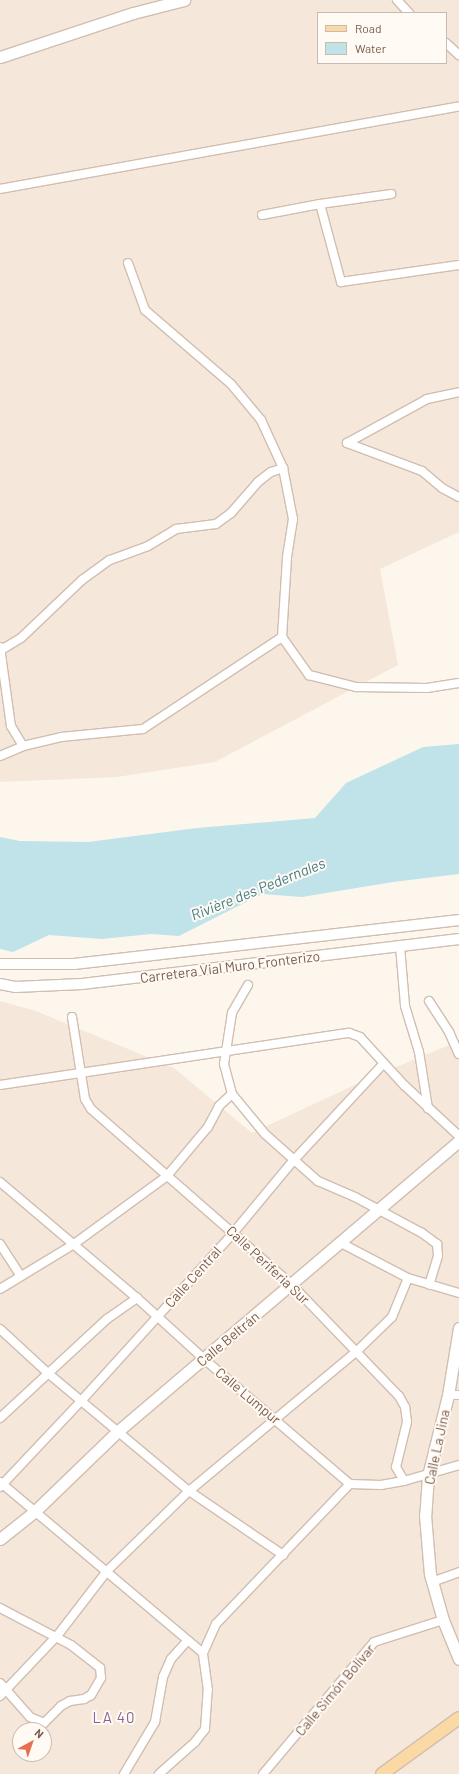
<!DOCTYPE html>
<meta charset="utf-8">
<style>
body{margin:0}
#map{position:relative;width:459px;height:1774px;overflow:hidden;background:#fdf6ec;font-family:Barlow,sans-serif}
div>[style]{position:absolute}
.residential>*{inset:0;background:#f5e8da}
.water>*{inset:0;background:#bfe3e8}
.roads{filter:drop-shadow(1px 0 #d1beb0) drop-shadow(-1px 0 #d1beb0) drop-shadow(0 1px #d1beb0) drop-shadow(0 -1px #d1beb0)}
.minor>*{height:8px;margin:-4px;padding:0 4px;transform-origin:4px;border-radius:4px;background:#fff}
.tertiary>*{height:10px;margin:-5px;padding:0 5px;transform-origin:5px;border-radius:5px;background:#fff}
.secondary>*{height:11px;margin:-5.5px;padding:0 5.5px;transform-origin:5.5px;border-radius:5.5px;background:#fff}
.primary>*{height:12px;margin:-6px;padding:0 6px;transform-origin:6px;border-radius:6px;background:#fbd9a5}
span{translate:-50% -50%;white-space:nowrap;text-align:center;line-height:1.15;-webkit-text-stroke:4px #fffaf3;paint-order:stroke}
.street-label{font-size:14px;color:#7a5c4d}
.water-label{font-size:15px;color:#437c86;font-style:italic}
.neighbourhood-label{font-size:15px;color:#846695;letter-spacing:1px}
.legend{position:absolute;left:317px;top:12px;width:130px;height:52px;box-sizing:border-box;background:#fffaf3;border:1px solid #cabbb1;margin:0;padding:5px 7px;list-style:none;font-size:12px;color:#7a5c4d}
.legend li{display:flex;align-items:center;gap:8px;height:20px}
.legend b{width:20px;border:1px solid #cabbb1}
.north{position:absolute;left:12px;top:1722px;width:40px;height:40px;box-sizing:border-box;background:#fffaf3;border:1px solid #cabbb1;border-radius:50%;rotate:40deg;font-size:11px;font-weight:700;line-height:16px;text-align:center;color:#7a5c4d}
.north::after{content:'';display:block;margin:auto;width:14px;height:18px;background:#e76f51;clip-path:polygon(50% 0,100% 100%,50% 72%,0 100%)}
</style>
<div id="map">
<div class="residential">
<i style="clip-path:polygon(evenodd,0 0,459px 0,459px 532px,380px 569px,398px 665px,215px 762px,117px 777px,0 782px,0 0,318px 13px,446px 13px,446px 63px,318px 63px,318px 13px)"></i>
<i style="clip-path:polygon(evenodd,0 1001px,36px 1011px,174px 1068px,252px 1133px,365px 1080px,459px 1041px,459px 1774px,0 1774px,0 1001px,20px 1730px,44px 1730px,44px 1754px,20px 1754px,20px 1730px)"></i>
</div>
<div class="water">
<i style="clip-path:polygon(459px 744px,459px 874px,393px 882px,302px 897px,262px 894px,179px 936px,151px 934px,102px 939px,49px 935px,13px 952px,0 949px,0 837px,20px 841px,88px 842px,197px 828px,315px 818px,346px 783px,423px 747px)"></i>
</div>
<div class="roads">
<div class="minor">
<i style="left:397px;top:0;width:18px;rotate:47deg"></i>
<i style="left:446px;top:43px;width:18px;rotate:43deg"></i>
<i style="left:0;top:189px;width:466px;rotate:-10.2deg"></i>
<i style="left:320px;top:204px;width:81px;rotate:74.9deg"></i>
<i style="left:341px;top:282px;width:119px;rotate:-8.2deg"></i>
<i style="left:262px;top:215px;width:59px;rotate:-10.7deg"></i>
<i style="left:320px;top:204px;width:72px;rotate:-8deg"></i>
<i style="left:128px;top:263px;width:50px;rotate:70.1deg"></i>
<i style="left:145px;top:310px;width:113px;rotate:40.7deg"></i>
<i style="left:231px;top:384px;width:47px;rotate:50.2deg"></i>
<i style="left:261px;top:420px;width:53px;rotate:65.4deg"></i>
<i style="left:283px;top:468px;width:52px;rotate:78.9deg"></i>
<i style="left:293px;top:519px;width:39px;rotate:99deg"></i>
<i style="left:287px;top:558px;width:79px;rotate:93.6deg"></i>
<i style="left:282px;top:637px;width:47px;rotate:54.6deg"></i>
<i style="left:309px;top:675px;width:49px;rotate:14.3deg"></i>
<i style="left:356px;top:687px;width:71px;rotate:0.8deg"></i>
<i style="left:427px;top:688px;width:32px;rotate:-9deg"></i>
<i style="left:347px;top:443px;width:80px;rotate:20.5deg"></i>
<i style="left:422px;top:471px;width:26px;rotate:40deg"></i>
<i style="left:442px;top:488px;width:19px;rotate:28deg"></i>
<i style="left:347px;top:443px;width:91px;rotate:-28.8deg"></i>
<i style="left:427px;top:399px;width:33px;rotate:-12deg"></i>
<i style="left:0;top:647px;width:80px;rotate:82.1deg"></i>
<i style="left:11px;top:726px;width:23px;rotate:59deg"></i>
<i style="left:1px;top:650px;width:23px;rotate:-31deg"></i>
<i style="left:21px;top:638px;width:84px;rotate:-43.6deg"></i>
<i style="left:82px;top:580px;width:34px;rotate:-36deg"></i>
<i style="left:110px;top:560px;width:40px;rotate:-20.2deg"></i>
<i style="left:148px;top:546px;width:33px;rotate:-31deg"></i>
<i style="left:176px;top:529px;width:40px;rotate:-7.1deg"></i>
<i style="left:216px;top:524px;width:19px;rotate:-36deg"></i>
<i style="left:231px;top:513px;width:41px;rotate:-48.9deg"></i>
<i style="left:258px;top:482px;width:16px;rotate:-38deg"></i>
<i style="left:271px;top:472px;width:13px;rotate:-18deg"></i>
<i style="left:0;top:756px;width:25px;rotate:-23deg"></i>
<i style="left:23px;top:746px;width:39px;rotate:-13deg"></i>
<i style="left:61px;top:737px;width:82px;rotate:-5.6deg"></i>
<i style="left:143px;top:729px;width:167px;rotate:-33.5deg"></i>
<i style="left:400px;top:946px;width:60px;rotate:85.2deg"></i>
<i style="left:405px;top:1006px;width:48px;rotate:73.1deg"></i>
<i style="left:419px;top:1052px;width:57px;rotate:80.9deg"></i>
<i style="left:248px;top:985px;width:32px;rotate:120deg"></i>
<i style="left:232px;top:1013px;width:52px;rotate:98.9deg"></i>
<i style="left:224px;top:1064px;width:31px;rotate:75deg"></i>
<i style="left:232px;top:1094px;width:52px;rotate:50.5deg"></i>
<i style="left:265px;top:1134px;width:71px;rotate:41.6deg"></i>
<i style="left:318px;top:1181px;width:40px;rotate:23.4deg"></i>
<i style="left:355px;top:1197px;width:76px;rotate:28.2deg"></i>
<i style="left:422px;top:1233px;width:19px;rotate:36deg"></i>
<i style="left:437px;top:1244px;width:12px;rotate:85deg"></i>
<i style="left:438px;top:1256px;width:30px;rotate:107deg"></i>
<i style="left:429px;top:1001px;width:37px;rotate:57deg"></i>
<i style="left:449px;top:1032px;width:24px;rotate:66deg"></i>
<i style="left:72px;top:1017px;width:83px;rotate:81deg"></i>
<i style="left:85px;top:1099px;width:12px;rotate:59deg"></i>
<i style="left:91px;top:1109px;width:267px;rotate:41.2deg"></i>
<i style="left:292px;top:1285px;width:154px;rotate:46.1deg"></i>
<i style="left:399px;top:1396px;width:13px;rotate:61deg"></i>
<i style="left:405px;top:1407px;width:15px;rotate:82deg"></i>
<i style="left:407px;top:1422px;width:46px;rotate:103.7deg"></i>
<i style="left:396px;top:1467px;width:16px;rotate:60deg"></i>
<i style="left:0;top:1085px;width:353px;rotate:-8.5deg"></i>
<i style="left:349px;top:1033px;width:12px;rotate:20deg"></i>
<i style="left:360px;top:1037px;width:65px;rotate:47.5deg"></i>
<i style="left:404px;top:1085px;width:75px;rotate:42.8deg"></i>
<i style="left:0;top:1182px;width:180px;rotate:40.3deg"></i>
<i style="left:137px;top:1298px;width:91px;rotate:42.3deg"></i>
<i style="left:204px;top:1359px;width:192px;rotate:40.6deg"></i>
<i style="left:341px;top:1243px;width:76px;rotate:27.6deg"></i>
<i style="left:408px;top:1278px;width:53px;rotate:16.4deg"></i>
<i style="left:0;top:1244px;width:38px;rotate:57deg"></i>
<i style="left:0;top:1289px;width:87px;rotate:-31.3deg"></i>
<i style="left:74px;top:1244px;width:114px;rotate:-36.1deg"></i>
<i style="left:166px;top:1177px;width:65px;rotate:-50deg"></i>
<i style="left:208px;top:1127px;width:24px;rotate:-62deg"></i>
<i style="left:219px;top:1106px;width:18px;rotate:-43deg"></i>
<i style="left:0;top:1329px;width:67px;rotate:42.6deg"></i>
<i style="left:49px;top:1374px;width:182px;rotate:39.9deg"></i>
<i style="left:189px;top:1491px;width:114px;rotate:34.2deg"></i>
<i style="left:448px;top:1395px;width:11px"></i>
<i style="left:0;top:1418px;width:146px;rotate:-42.8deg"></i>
<i style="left:107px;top:1319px;width:37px;rotate:-35deg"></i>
<i style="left:0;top:1482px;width:265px;rotate:40.1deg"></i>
<i style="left:0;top:1487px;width:118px;rotate:-46.7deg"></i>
<i style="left:81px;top:1401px;width:228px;rotate:-47.8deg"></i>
<i style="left:234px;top:1232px;width:92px;rotate:-50.3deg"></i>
<i style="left:293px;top:1161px;width:132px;rotate:-47.1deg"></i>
<i style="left:432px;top:1582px;width:29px;rotate:-20deg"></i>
<i style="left:0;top:1608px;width:80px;rotate:27.5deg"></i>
<i style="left:71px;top:1645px;width:37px;rotate:38deg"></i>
<i style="left:100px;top:1668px;width:10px;rotate:84deg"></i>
<i style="left:101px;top:1678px;width:20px;rotate:120deg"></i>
<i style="left:91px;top:1695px;width:8px;rotate:150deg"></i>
<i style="left:84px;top:1699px;width:14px;rotate:172deg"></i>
<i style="left:70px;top:1701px;width:10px;rotate:151deg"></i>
<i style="left:61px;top:1706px;width:24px;rotate:135deg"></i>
<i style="left:44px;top:1723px;width:15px;rotate:-157deg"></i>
<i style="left:30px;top:1717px;width:45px;rotate:-131.4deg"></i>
<i style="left:0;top:1696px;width:83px;rotate:-46.5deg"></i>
<i style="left:57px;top:1636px;width:82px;rotate:-52.4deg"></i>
<i style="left:107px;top:1571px;width:115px;rotate:-44.3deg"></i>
<i style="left:189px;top:1491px;width:219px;rotate:-39.8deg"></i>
<i style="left:357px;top:1351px;width:49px;rotate:-44.2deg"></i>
<i style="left:392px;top:1317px;width:42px;rotate:-67.7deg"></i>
<i style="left:124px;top:1774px;width:61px;rotate:-59.2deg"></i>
<i style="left:155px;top:1722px;width:46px;rotate:-79.9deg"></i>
<i style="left:163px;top:1677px;width:20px;rotate:-66deg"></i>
<i style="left:171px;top:1659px;width:25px;rotate:-48deg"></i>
<i style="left:159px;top:1774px;width:48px;rotate:-41.6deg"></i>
<i style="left:195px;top:1742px;width:16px;rotate:-52deg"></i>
<i style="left:205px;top:1729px;width:39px;rotate:-86deg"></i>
<i style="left:208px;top:1690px;width:37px;rotate:-98deg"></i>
<i style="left:203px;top:1653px;width:32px;rotate:-66deg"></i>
<i style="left:216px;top:1624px;width:194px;rotate:-46.3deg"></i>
<i style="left:350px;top:1484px;width:31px;rotate:2deg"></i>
<i style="left:381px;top:1485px;width:23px;rotate:-10deg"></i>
<i style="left:404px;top:1481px;width:57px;rotate:-16.2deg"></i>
<i style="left:263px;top:1774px;width:172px;rotate:-49.9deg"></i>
<i style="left:374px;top:1642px;width:72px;rotate:-17.7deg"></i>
</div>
<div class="tertiary">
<i style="left:0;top:964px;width:74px"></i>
<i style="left:74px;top:964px;width:388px;rotate:-6.5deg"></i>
<i style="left:0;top:984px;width:15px;rotate:11deg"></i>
<i style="left:15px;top:987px;width:67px;rotate:-2.6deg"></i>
<i style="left:82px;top:984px;width:380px;rotate:-6.8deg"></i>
</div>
<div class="secondary">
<i style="left:0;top:57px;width:140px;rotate:-18.3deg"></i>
<i style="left:133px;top:13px;width:53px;rotate:-14.3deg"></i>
<i style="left:459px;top:1328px;width:68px;rotate:99.3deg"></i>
<i style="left:448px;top:1395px;width:83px;rotate:103.9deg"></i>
<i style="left:428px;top:1476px;width:39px;rotate:94deg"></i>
<i style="left:425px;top:1515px;width:59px;rotate:85.2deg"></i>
<i style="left:430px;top:1574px;width:48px;rotate:74.2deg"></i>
<i style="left:443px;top:1620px;width:42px;rotate:67.7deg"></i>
<i style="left:0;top:1539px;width:43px;rotate:-38.5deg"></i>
<i style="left:34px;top:1512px;width:117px;rotate:-44deg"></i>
<i style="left:118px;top:1431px;width:448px;rotate:-40.4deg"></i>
</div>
<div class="primary">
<i style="left:382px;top:1774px;width:95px;rotate:-36deg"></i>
</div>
</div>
<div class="street-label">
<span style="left:230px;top:967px;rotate:-7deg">Carretera Vial Muro Fronterizo</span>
<span style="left:268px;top:1265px;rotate:43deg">Calle Periferia Sur</span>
<span style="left:193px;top:1277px;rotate:-48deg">Calle Central</span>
<span style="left:228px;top:1339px;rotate:-40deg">Calle Beltrán</span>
<span style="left:248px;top:1396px;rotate:40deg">Calle Lumpur</span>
<span style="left:437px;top:1447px;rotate:-78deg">Calle La Jina</span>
<span style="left:335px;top:1690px;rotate:-50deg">Calle Simón Bolívar</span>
</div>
<div class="water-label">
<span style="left:258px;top:889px;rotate:-22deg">Rivière des Pedernales</span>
</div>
<div class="neighbourhood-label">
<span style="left:114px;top:1718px">LA 40</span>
</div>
<ul class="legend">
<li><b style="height:5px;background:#fbd9a5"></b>Road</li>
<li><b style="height:11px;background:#bfe3e8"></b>Water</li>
</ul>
<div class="north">N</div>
</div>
